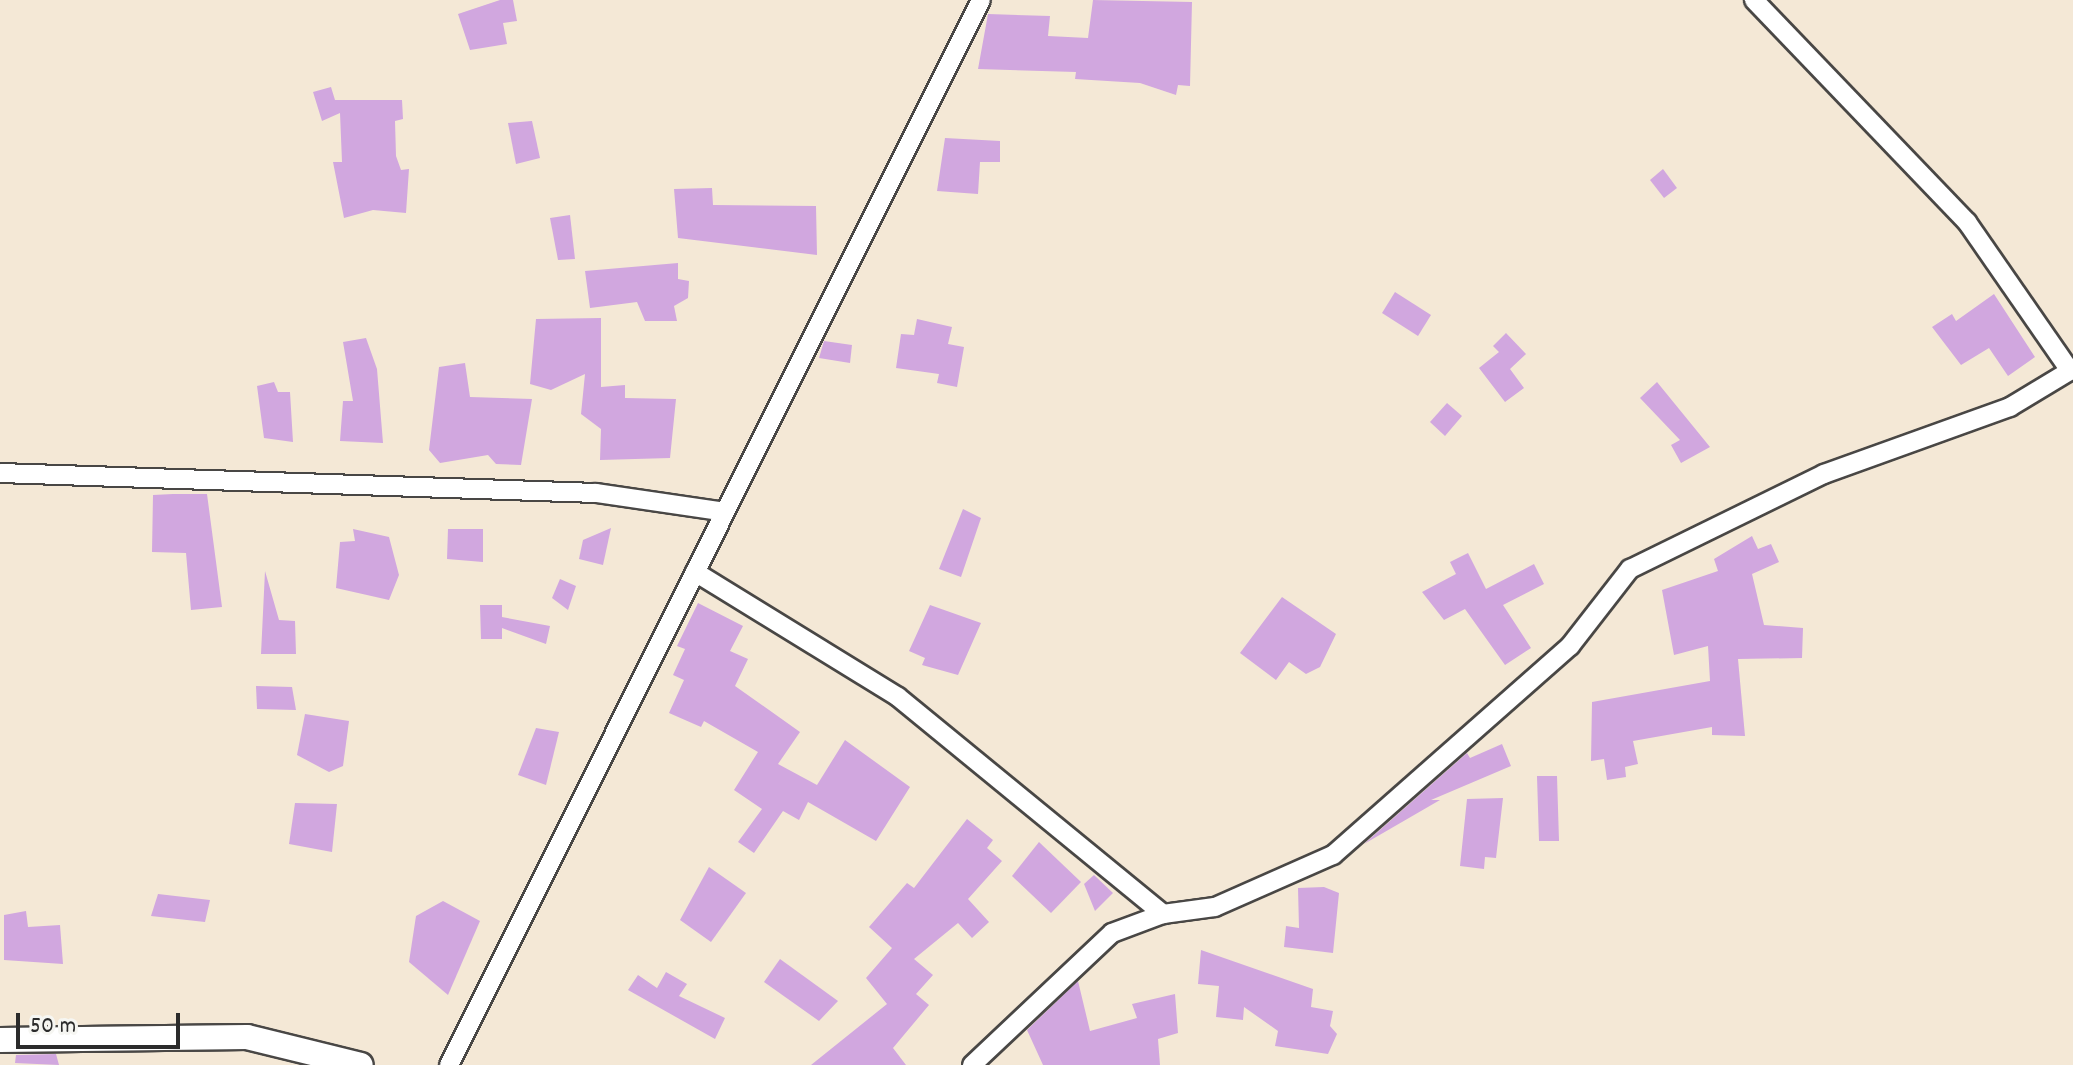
<!DOCTYPE html>
<style>
body{margin:0}
#map{position:relative;width:2073px;height:1065px;overflow:hidden;background:#f4e8d6;font-family:Dekko,sans-serif}
div>[style]{position:absolute}
.building>*{inset:0;background:#d1a7df}
.roads{filter:drop-shadow(2px 0 #494745) drop-shadow(-2px 0 #494745) drop-shadow(0 2px #494745) drop-shadow(0 -2px #494745)}
.minor>*{height:18px;margin:-9px;padding:0 9px;transform-origin:9px;border-radius:9px;background:#fff}
.secondary>*{height:24px;margin:-12px;padding:0 12px;transform-origin:12px;border-radius:12px;background:#fff}
span{translate:-50% -50%;white-space:nowrap;text-align:center;line-height:1.15;-webkit-text-stroke:7px #f6f6f2;paint-order:stroke}
.scale{position:absolute;left:16px;top:1013px;width:164px;height:36px;box-sizing:border-box;border:4px solid #2b2b2b;border-top:0;padding-left:10px;font-size:24px;line-height:28px;white-space:nowrap;color:#2b2b2b;-webkit-text-stroke:6px #f6f6f2;paint-order:stroke}
</style>
<div id="map">
<div class="building">
<i style="clip-path:polygon(500px 0,513px 0,517px 21px,503px 23px,507px 44px,470px 50px,458px 14px)"></i>
<i style="clip-path:polygon(1093px 0,1192px 2px,1190px 86px,1178px 85px,1176px 95px,1140px 83px,1075px 79px,1076px 72px,978px 69px,988px 14px,1050px 16px,1048px 36px,1088px 38px)"></i>
<i style="clip-path:polygon(331px 87px,335px 100px,402px 100px,403px 119px,395px 121px,396px 156px,401px 170px,409px 169px,406px 213px,373px 210px,344px 218px,333px 162px,342px 162px,340px 113px,322px 121px,313px 92px)"></i>
<i style="clip-path:polygon(532px 121px,540px 158px,516px 164px,508px 123px)"></i>
<i style="clip-path:polygon(945px 138px,1000px 141px,1000px 162px,980px 162px,978px 194px,937px 191px)"></i>
<i style="clip-path:polygon(1663px 169px,1677px 188px,1664px 198px,1650px 180px)"></i>
<i style="clip-path:polygon(712px 188px,713px 205px,816px 206px,817px 255px,678px 238px,674px 189px)"></i>
<i style="clip-path:polygon(570px 215px,575px 259px,558px 260px,550px 218px)"></i>
<i style="clip-path:polygon(678px 263px,678px 279px,689px 281px,688px 298px,674px 306px,677px 321px,645px 321px,637px 302px,590px 308px,585px 271px)"></i>
<i style="clip-path:polygon(1395px 292px,1431px 315px,1418px 336px,1382px 313px)"></i>
<i style="clip-path:polygon(1994px 294px,2035px 357px,2008px 376px,1989px 348px,1961px 365px,1932px 327px,1952px 314px,1956px 321px)"></i>
<i style="clip-path:polygon(601px 318px,601px 387px,625px 385px,625px 398px,676px 399px,670px 458px,600px 460px,601px 429px,581px 414px,585px 374px,551px 390px,530px 384px,536px 319px)"></i>
<i style="clip-path:polygon(917px 319px,952px 327px,948px 344px,964px 347px,957px 387px,937px 383px,939px 374px,896px 368px,901px 334px,914px 335px)"></i>
<i style="clip-path:polygon(1506px 333px,1526px 354px,1510px 369px,1524px 388px,1505px 402px,1479px 368px,1499px 352px,1493px 346px)"></i>
<i style="clip-path:polygon(366px 338px,377px 369px,383px 443px,340px 441px,343px 401px,353px 401px,343px 342px)"></i>
<i style="clip-path:polygon(824px 341px,852px 345px,850px 363px,819px 358px)"></i>
<i style="clip-path:polygon(465px 363px,470px 397px,532px 399px,521px 465px,496px 464px,488px 455px,440px 463px,429px 450px,439px 367px)"></i>
<i style="clip-path:polygon(274px 382px,278px 392px,290px 392px,293px 442px,264px 438px,257px 386px)"></i>
<i style="clip-path:polygon(1657px 382px,1710px 447px,1681px 463px,1671px 445px,1680px 440px,1640px 398px)"></i>
<i style="clip-path:polygon(1447px 403px,1462px 416px,1445px 436px,1430px 422px)"></i>
<i style="clip-path:polygon(173px 494px,207px 494px,222px 607px,191px 610px,186px 553px,152px 552px,153px 495px)"></i>
<i style="clip-path:polygon(963px 509px,981px 518px,961px 577px,939px 569px)"></i>
<i style="clip-path:polygon(611px 528px,603px 565px,579px 559px,583px 540px)"></i>
<i style="clip-path:polygon(353px 529px,389px 537px,399px 575px,389px 600px,336px 588px,340px 542px,355px 541px)"></i>
<i style="clip-path:polygon(448px 529px,483px 529px,483px 562px,447px 559px)"></i>
<i style="clip-path:polygon(1752px 536px,1758px 549px,1771px 544px,1779px 562px,1752px 574px,1764px 625px,1803px 628px,1802px 658px,1738px 659px,1745px 736px,1712px 735px,1712px 727px,1633px 741px,1638px 764px,1625px 767px,1626px 777px,1607px 780px,1604px 759px,1591px 761px,1592px 702px,1710px 681px,1708px 646px,1674px 655px,1662px 590px,1718px 571px,1714px 559px)"></i>
<i style="clip-path:polygon(1468px 553px,1486px 589px,1534px 564px,1544px 584px,1503px 605px,1531px 648px,1505px 665px,1465px 609px,1444px 620px,1422px 592px,1456px 574px,1450px 562px)"></i>
<i style="clip-path:polygon(265px 571px,279px 620px,295px 621px,296px 654px,261px 654px)"></i>
<i style="clip-path:polygon(560px 579px,576px 586px,568px 610px,552px 598px)"></i>
<i style="clip-path:polygon(1282px 597px,1336px 634px,1320px 667px,1306px 674px,1289px 662px,1276px 680px,1240px 653px)"></i>
<i style="clip-path:polygon(698px 603px,743px 626px,730px 651px,748px 659px,735px 686px,800px 732px,778px 764px,817px 785px,845px 740px,910px 787px,876px 841px,808px 802px,799px 820px,783px 811px,754px 853px,738px 842px,762px 809px,734px 790px,758px 752px,704px 721px,701px 727px,669px 713px,684px 680px,673px 675px,685px 649px,677px 646px)"></i>
<i style="clip-path:polygon(480px 605px,502px 605px,502px 617px,550px 626px,546px 644px,502px 628px,502px 639px,481px 639px)"></i>
<i style="clip-path:polygon(930px 605px,981px 623px,958px 675px,922px 665px,925px 658px,909px 651px)"></i>
<i style="clip-path:polygon(256px 686px,292px 687px,296px 710px,257px 709px)"></i>
<i style="clip-path:polygon(305px 714px,349px 721px,343px 766px,329px 772px,297px 755px)"></i>
<i style="clip-path:polygon(536px 728px,559px 732px,546px 785px,518px 775px)"></i>
<i style="clip-path:polygon(1502px 744px,1511px 766px,1431px 800px,1440px 800px,1364px 844px,1467px 753px,1470px 758px)"></i>
<i style="clip-path:polygon(1537px 776px,1557px 776px,1559px 841px,1539px 841px)"></i>
<i style="clip-path:polygon(1503px 798px,1496px 858px,1485px 857px,1484px 869px,1460px 866px,1467px 799px)"></i>
<i style="clip-path:polygon(295px 803px,337px 804px,332px 852px,289px 844px)"></i>
<i style="clip-path:polygon(967px 819px,993px 840px,987px 848px,1002px 861px,968px 899px,989px 922px,972px 938px,958px 923px,914px 959px,933px 975px,916px 994px,929px 1005px,893px 1048px,906px 1065px,811px 1065px,887px 1004px,866px 978px,892px 948px,869px 927px,907px 883px,914px 888px)"></i>
<i style="clip-path:polygon(1039px 842px,1081px 882px,1051px 913px,1012px 876px)"></i>
<i style="clip-path:polygon(709px 867px,746px 893px,711px 942px,680px 920px)"></i>
<i style="clip-path:polygon(1094px 875px,1113px 893px,1095px 911px,1084px 884px)"></i>
<i style="clip-path:polygon(1324px 887px,1339px 893px,1333px 953px,1284px 947px,1286px 926px,1299px 928px,1298px 888px)"></i>
<i style="clip-path:polygon(158px 894px,210px 900px,205px 922px,151px 916px)"></i>
<i style="clip-path:polygon(443px 901px,480px 921px,448px 995px,409px 962px,416px 916px)"></i>
<i style="clip-path:polygon(26px 911px,28px 927px,60px 925px,63px 964px,4px 960px,4px 915px)"></i>
<i style="clip-path:polygon(1201px 950px,1313px 989px,1311px 1007px,1333px 1011px,1330px 1026px,1337px 1034px,1328px 1054px,1275px 1046px,1278px 1031px,1244px 1007px,1243px 1020px,1216px 1017px,1219px 986px,1198px 984px)"></i>
<i style="clip-path:polygon(780px 959px,838px 1001px,819px 1021px,764px 982px)"></i>
<i style="clip-path:polygon(666px 972px,687px 984px,679px 996px,725px 1018px,715px 1039px,628px 990px,638px 975px,657px 988px)"></i>
<i style="clip-path:polygon(1078px 981px,1090px 1031px,1137px 1018px,1132px 1004px,1175px 994px,1178px 1033px,1158px 1039px,1160px 1065px,1043px 1065px,1027px 1030px)"></i>
<i style="clip-path:polygon(56px 1054px,59px 1065px,15px 1063px,16px 1055px)"></i>
</div>
<div class="roads">
<div class="minor">
<i style="left:1754px;top:0;width:308px;rotate:46.2deg"></i>
<i style="left:1967px;top:222px;width:181px;rotate:55.3deg"></i>
<i style="left:0;top:473px;width:596px;rotate:1.92deg"></i>
<i style="left:596px;top:493px;width:125px;rotate:8.3deg"></i>
<i style="left:695px;top:572px;width:238px;rotate:31.6deg"></i>
<i style="left:898px;top:697px;width:343px;rotate:39.3deg"></i>
<i style="left:449px;top:1065px;width:1190px;rotate:-63.46deg"></i>
<i style="left:972px;top:1065px;width:192px;rotate:-43.3deg"></i>
<i style="left:1112px;top:933px;width:54px;rotate:-20.4deg"></i>
<i style="left:1163px;top:914px;width:52px;rotate:-7.7deg"></i>
<i style="left:1215px;top:907px;width:129px;rotate:-23.8deg"></i>
<i style="left:1333px;top:855px;width:316px;rotate:-41.4deg"></i>
<i style="left:1570px;top:646px;width:98px;rotate:-52.1deg"></i>
<i style="left:1630px;top:569px;width:216px;rotate:-26.1deg"></i>
<i style="left:1824px;top:474px;width:198px;rotate:-19.8deg"></i>
<i style="left:2010px;top:407px;width:74px;rotate:-31.1deg"></i>
</div>
<div class="secondary">
<i style="left:0;top:1040px;width:247px;rotate:-0.7deg"></i>
<i style="left:247px;top:1037px;width:117px;rotate:13.8deg"></i>
</div>
</div>
<div class="scale">50 m</div>
</div>
